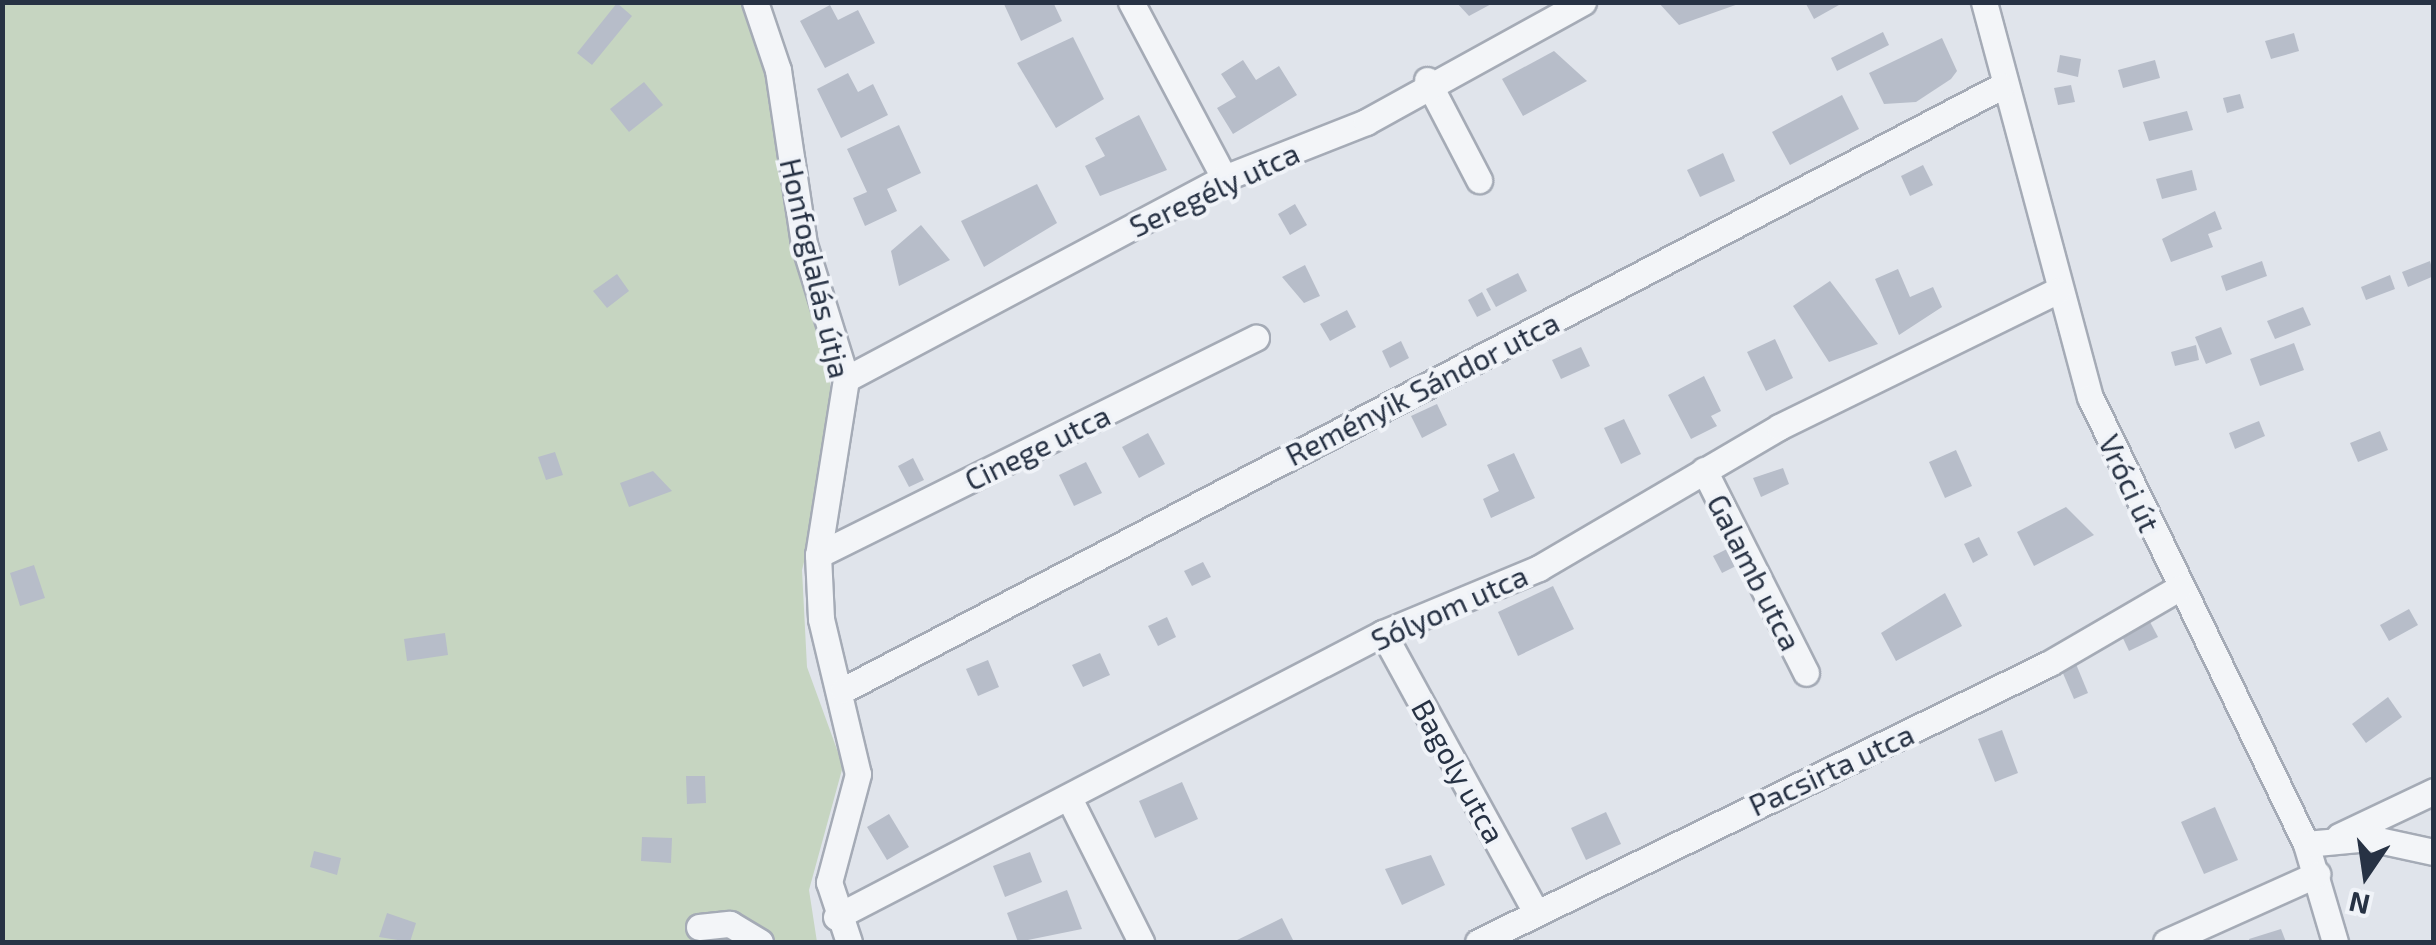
<!DOCTYPE html>
<meta charset="utf-8">
<style>
body{margin:0}
#map{position:relative;width:2436px;height:945px;overflow:hidden;background:#e0e4eb;font-family:"Exo 2",sans-serif}
div>[style]{position:absolute}
.green>*{inset:0;background:#c6d5c1}
.building>*{inset:0;background:#b7bdc9}
.roads{filter:drop-shadow(2px 0 #a5abb6) drop-shadow(-2px 0 #a5abb6) drop-shadow(0 2px #a5abb6) drop-shadow(0 -2px #a5abb6)}
.minor>*{height:25px;margin:-12.5px;padding:0 12.5px;transform-origin:12.5px;border-radius:12.5px;background:#f3f5f8}
span{translate:-50% -50%;white-space:nowrap;text-align:center;line-height:1.15;-webkit-text-stroke:8px #f0f3f8;paint-order:stroke}
.street-label{font-size:30px;color:#273244}
.frame{position:absolute;inset:0;border:5px solid #273244;pointer-events:none}
.north{position:absolute;left:2316px;top:825px;width:100px;height:100px;-webkit-text-stroke:8px #f0f3f8;paint-order:stroke;rotate:193deg;font-size:28px;font-weight:700;line-height:40px;text-align:center;color:#273244}
.north::after{content:'';display:block;margin:auto;width:35px;height:45px;background:#273244;clip-path:polygon(50% 0,100% 100%,50% 72%,0 100%)}
</style>
<div id="map">
<div class="green">
<i style="clip-path:polygon(2px 3px,755px 3px,830px 368px,831px 454px,802px 570px,807px 667px,843px 766px,809px 890px,817px 942px,3px 942px)"></i>
</div>
<div class="building">
<i style="clip-path:polygon(1003px 2px,1053px 2px,1062px 21px,1021px 41px)"></i>
<i style="clip-path:polygon(1456px 2px,1495px 2px,1469px 16px)"></i>
<i style="clip-path:polygon(1658px 2px,1744px 2px,1679px 25px)"></i>
<i style="clip-path:polygon(1805px 2px,1838px 2px,1839px 5px,1814px 19px)"></i>
<i style="clip-path:polygon(617px 3px,632px 16px,592px 65px,577px 53px)"></i>
<i style="clip-path:polygon(830px 5px,838px 20px,858px 10px,875px 43px,825px 68px,800px 21px)"></i>
<i style="clip-path:polygon(1883px 32px,1889px 45px,1837px 71px,1831px 58px)"></i>
<i style="clip-path:polygon(2294px 33px,2299px 51px,2271px 59px,2265px 41px)"></i>
<i style="clip-path:polygon(1073px 37px,1104px 99px,1056px 128px,1017px 63px)"></i>
<i style="clip-path:polygon(1942px 38px,1957px 71px,1951px 79px,1916px 102px,1884px 104px,1869px 73px)"></i>
<i style="clip-path:polygon(1554px 51px,1587px 81px,1523px 116px,1502px 79px)"></i>
<i style="clip-path:polygon(2060px 55px,2081px 59px,2078px 77px,2057px 72px)"></i>
<i style="clip-path:polygon(1243px 60px,1256px 80px,1279px 66px,1297px 95px,1233px 134px,1217px 108px,1236px 97px,1221px 74px)"></i>
<i style="clip-path:polygon(2155px 60px,2160px 78px,2123px 88px,2118px 70px)"></i>
<i style="clip-path:polygon(848px 73px,858px 92px,873px 84px,888px 115px,841px 138px,817px 89px)"></i>
<i style="clip-path:polygon(644px 82px,663px 105px,629px 132px,610px 109px)"></i>
<i style="clip-path:polygon(2071px 85px,2075px 102px,2058px 105px,2054px 88px)"></i>
<i style="clip-path:polygon(2240px 94px,2244px 108px,2227px 113px,2223px 98px)"></i>
<i style="clip-path:polygon(1842px 95px,1859px 129px,1790px 165px,1772px 132px)"></i>
<i style="clip-path:polygon(2187px 111px,2193px 130px,2149px 141px,2143px 122px)"></i>
<i style="clip-path:polygon(1139px 115px,1167px 170px,1100px 196px,1085px 166px,1105px 156px,1095px 138px)"></i>
<i style="clip-path:polygon(899px 125px,921px 173px,887px 189px,897px 211px,865px 226px,853px 198px,867px 192px,847px 149px)"></i>
<i style="clip-path:polygon(1723px 153px,1735px 181px,1700px 197px,1687px 170px)"></i>
<i style="clip-path:polygon(1923px 165px,1933px 185px,1910px 196px,1901px 176px)"></i>
<i style="clip-path:polygon(2192px 170px,2197px 190px,2162px 199px,2156px 179px)"></i>
<i style="clip-path:polygon(1037px 184px,1057px 223px,984px 267px,961px 221px)"></i>
<i style="clip-path:polygon(1295px 204px,1307px 225px,1290px 235px,1278px 214px)"></i>
<i style="clip-path:polygon(2215px 211px,2222px 229px,2208px 234px,2213px 247px,2171px 262px,2162px 239px)"></i>
<i style="clip-path:polygon(921px 225px,950px 260px,899px 286px,891px 251px)"></i>
<i style="clip-path:polygon(2262px 261px,2267px 276px,2226px 291px,2221px 276px)"></i>
<i style="clip-path:polygon(2430px 261px,2434px 276px,2408px 287px,2402px 272px)"></i>
<i style="clip-path:polygon(1305px 265px,1320px 296px,1304px 303px,1282px 277px)"></i>
<i style="clip-path:polygon(1898px 269px,1910px 297px,1933px 287px,1942px 307px,1899px 335px,1875px 279px)"></i>
<i style="clip-path:polygon(1518px 273px,1527px 291px,1496px 307px,1486px 289px)"></i>
<i style="clip-path:polygon(617px 274px,629px 291px,607px 308px,593px 291px)"></i>
<i style="clip-path:polygon(2390px 275px,2395px 289px,2366px 300px,2361px 287px)"></i>
<i style="clip-path:polygon(1830px 281px,1878px 344px,1829px 362px,1793px 306px)"></i>
<i style="clip-path:polygon(1482px 292px,1491px 310px,1477px 317px,1468px 300px)"></i>
<i style="clip-path:polygon(2303px 307px,2311px 325px,2275px 339px,2267px 321px)"></i>
<i style="clip-path:polygon(1347px 310px,1356px 327px,1330px 341px,1320px 324px)"></i>
<i style="clip-path:polygon(2221px 327px,2232px 354px,2206px 364px,2195px 337px)"></i>
<i style="clip-path:polygon(1775px 339px,1793px 378px,1766px 391px,1747px 352px)"></i>
<i style="clip-path:polygon(1401px 341px,1409px 358px,1390px 368px,1382px 351px)"></i>
<i style="clip-path:polygon(2294px 343px,2304px 370px,2260px 386px,2250px 359px)"></i>
<i style="clip-path:polygon(2196px 345px,2199px 360px,2175px 366px,2171px 352px)"></i>
<i style="clip-path:polygon(1581px 347px,1590px 366px,1561px 379px,1552px 360px)"></i>
<i style="clip-path:polygon(1704px 376px,1721px 411px,1711px 416px,1717px 426px,1691px 439px,1668px 395px)"></i>
<i style="clip-path:polygon(1437px 404px,1447px 425px,1422px 438px,1411px 416px)"></i>
<i style="clip-path:polygon(1624px 419px,1641px 454px,1621px 464px,1604px 428px)"></i>
<i style="clip-path:polygon(2259px 421px,2265px 436px,2235px 449px,2229px 433px)"></i>
<i style="clip-path:polygon(2380px 431px,2388px 450px,2358px 462px,2350px 443px)"></i>
<i style="clip-path:polygon(1148px 433px,1165px 464px,1139px 478px,1122px 447px)"></i>
<i style="clip-path:polygon(1956px 450px,1972px 486px,1945px 498px,1929px 462px)"></i>
<i style="clip-path:polygon(555px 452px,563px 475px,546px 480px,538px 457px)"></i>
<i style="clip-path:polygon(1514px 453px,1535px 498px,1491px 518px,1483px 499px,1499px 491px,1487px 465px)"></i>
<i style="clip-path:polygon(913px 458px,924px 480px,909px 487px,898px 466px)"></i>
<i style="clip-path:polygon(1086px 462px,1102px 493px,1074px 506px,1059px 475px)"></i>
<i style="clip-path:polygon(1783px 468px,1789px 484px,1761px 497px,1753px 478px)"></i>
<i style="clip-path:polygon(653px 471px,672px 491px,629px 507px,620px 483px)"></i>
<i style="clip-path:polygon(2066px 507px,2094px 535px,2034px 566px,2017px 532px)"></i>
<i style="clip-path:polygon(1979px 537px,1988px 555px,1973px 563px,1964px 544px)"></i>
<i style="clip-path:polygon(1729px 548px,1738px 565px,1722px 573px,1713px 556px)"></i>
<i style="clip-path:polygon(1203px 562px,1211px 577px,1192px 586px,1184px 571px)"></i>
<i style="clip-path:polygon(34px 565px,45px 598px,20px 606px,10px 573px)"></i>
<i style="clip-path:polygon(1553px 586px,1574px 629px,1518px 656px,1498px 612px)"></i>
<i style="clip-path:polygon(1945px 593px,1962px 626px,1896px 661px,1881px 633px)"></i>
<i style="clip-path:polygon(2409px 609px,2418px 625px,2389px 641px,2380px 625px)"></i>
<i style="clip-path:polygon(1167px 617px,1176px 637px,1158px 646px,1148px 626px)"></i>
<i style="clip-path:polygon(2149px 620px,2158px 637px,2129px 651px,2121px 634px)"></i>
<i style="clip-path:polygon(445px 633px,448px 655px,407px 661px,404px 639px)"></i>
<i style="clip-path:polygon(1100px 653px,1110px 675px,1083px 687px,1072px 665px)"></i>
<i style="clip-path:polygon(988px 660px,999px 687px,978px 696px,966px 669px)"></i>
<i style="clip-path:polygon(2076px 664px,2088px 693px,2074px 699px,2062px 671px)"></i>
<i style="clip-path:polygon(2388px 697px,2402px 717px,2366px 743px,2352px 724px)"></i>
<i style="clip-path:polygon(2002px 730px,2018px 773px,1995px 782px,1978px 739px)"></i>
<i style="clip-path:polygon(686px 776px,705px 776px,706px 803px,687px 804px)"></i>
<i style="clip-path:polygon(1182px 782px,1198px 819px,1155px 838px,1139px 801px)"></i>
<i style="clip-path:polygon(2215px 807px,2238px 860px,2204px 874px,2181px 822px)"></i>
<i style="clip-path:polygon(1606px 812px,1621px 844px,1586px 860px,1571px 828px)"></i>
<i style="clip-path:polygon(889px 814px,909px 847px,887px 860px,867px 827px)"></i>
<i style="clip-path:polygon(642px 837px,672px 838px,671px 863px,641px 861px)"></i>
<i style="clip-path:polygon(314px 851px,341px 858px,337px 875px,310px 867px)"></i>
<i style="clip-path:polygon(1030px 852px,1042px 882px,1005px 897px,993px 866px)"></i>
<i style="clip-path:polygon(1431px 855px,1445px 885px,1402px 905px,1385px 869px)"></i>
<i style="clip-path:polygon(1067px 890px,1082px 929px,1018px 942px,1007px 913px)"></i>
<i style="clip-path:polygon(387px 913px,416px 923px,410px 942px,379px 937px)"></i>
<i style="clip-path:polygon(1282px 918px,1294px 942px,1233px 942px)"></i>
<i style="clip-path:polygon(2281px 929px,2286px 942px,2250px 942px,2249px 939px)"></i>
</div>
<div class="roads">
<div class="minor">
<i style="left:755px;top:2px;width:72px;rotate:71.3deg"></i>
<i style="left:778px;top:70px;width:176px;rotate:81.5deg"></i>
<i style="left:804px;top:244px;width:141px;rotate:72.7deg"></i>
<i style="left:846px;top:379px;width:178px;rotate:99deg"></i>
<i style="left:818px;top:555px;width:64px;rotate:87.3deg"></i>
<i style="left:821px;top:619px;width:159px;rotate:76.6deg"></i>
<i style="left:858px;top:774px;width:112px;rotate:105deg"></i>
<i style="left:829px;top:882px;width:63px;rotate:71.6deg"></i>
<i style="left:1131px;top:2px;width:199px;rotate:62.1deg"></i>
<i style="left:1984px;top:2px;width:409px;rotate:75deg"></i>
<i style="left:2090px;top:397px;width:496px;rotate:64.2deg"></i>
<i style="left:2306px;top:844px;width:102px;rotate:73.5deg"></i>
<i style="left:1427px;top:80px;width:113px;rotate:62.5deg"></i>
<i style="left:846px;top:379px;width:428px;rotate:-28deg"></i>
<i style="left:1224px;top:178px;width:153px;rotate:-21.5deg"></i>
<i style="left:1366px;top:122px;width:248px;rotate:-28.9deg"></i>
<i style="left:1704px;top:470px;width:227px;rotate:63.3deg"></i>
<i style="left:818px;top:555px;width:489px;rotate:-26.4deg"></i>
<i style="left:1383px;top:633px;width:315px;rotate:61.3deg"></i>
<i style="left:843px;top:690px;width:1307px;rotate:-27.53deg"></i>
<i style="left:1071px;top:802px;width:157px;rotate:63.4deg"></i>
<i style="left:2339px;top:836px;width:105px;rotate:-25.3deg"></i>
<i style="left:2306px;top:844px;width:63px;rotate:-5.4deg"></i>
<i style="left:2369px;top:838px;width:66px;rotate:12.2deg"></i>
<i style="left:836px;top:917px;width:616px;rotate:-27.44deg"></i>
<i style="left:1383px;top:633px;width:169px;rotate:-22.6deg"></i>
<i style="left:1539px;top:568px;width:278px;rotate:-30.4deg"></i>
<i style="left:1779px;top:427px;width:309px;rotate:-26.1deg"></i>
<i style="left:699px;top:927px;width:31px;rotate:-6deg"></i>
<i style="left:730px;top:924px;width:35px;rotate:31deg"></i>
<i style="left:1478px;top:942px;width:636px;rotate:-26deg"></i>
<i style="left:2050px;top:663px;width:149px;rotate:-30.2deg"></i>
<i style="left:2166px;top:942px;width:166px;rotate:-24.2deg"></i>
</div>
</div>
<div class="street-label">
<span style="left:1214px;top:189px;rotate:-25deg">Seregély utca</span>
<span style="left:816px;top:268px;rotate:77deg">Honfoglalás útja</span>
<span style="left:1422px;top:388px;rotate:-27deg">Reményik Sándor utca</span>
<span style="left:1037px;top:447px;rotate:-26deg">Cinege utca</span>
<span style="left:2130px;top:483px;rotate:65deg">Vróci út</span>
<span style="left:1755px;top:572px;rotate:63deg">Galamb utca</span>
<span style="left:1449px;top:607px;rotate:-24deg">Sólyom utca</span>
<span style="left:1831px;top:769px;rotate:-25deg">Pacsirta utca</span>
<span style="left:1459px;top:771px;rotate:61deg">Bagoly utca</span>
</div>
<div class="frame"></div>
<div class="north">N</div>
</div>
